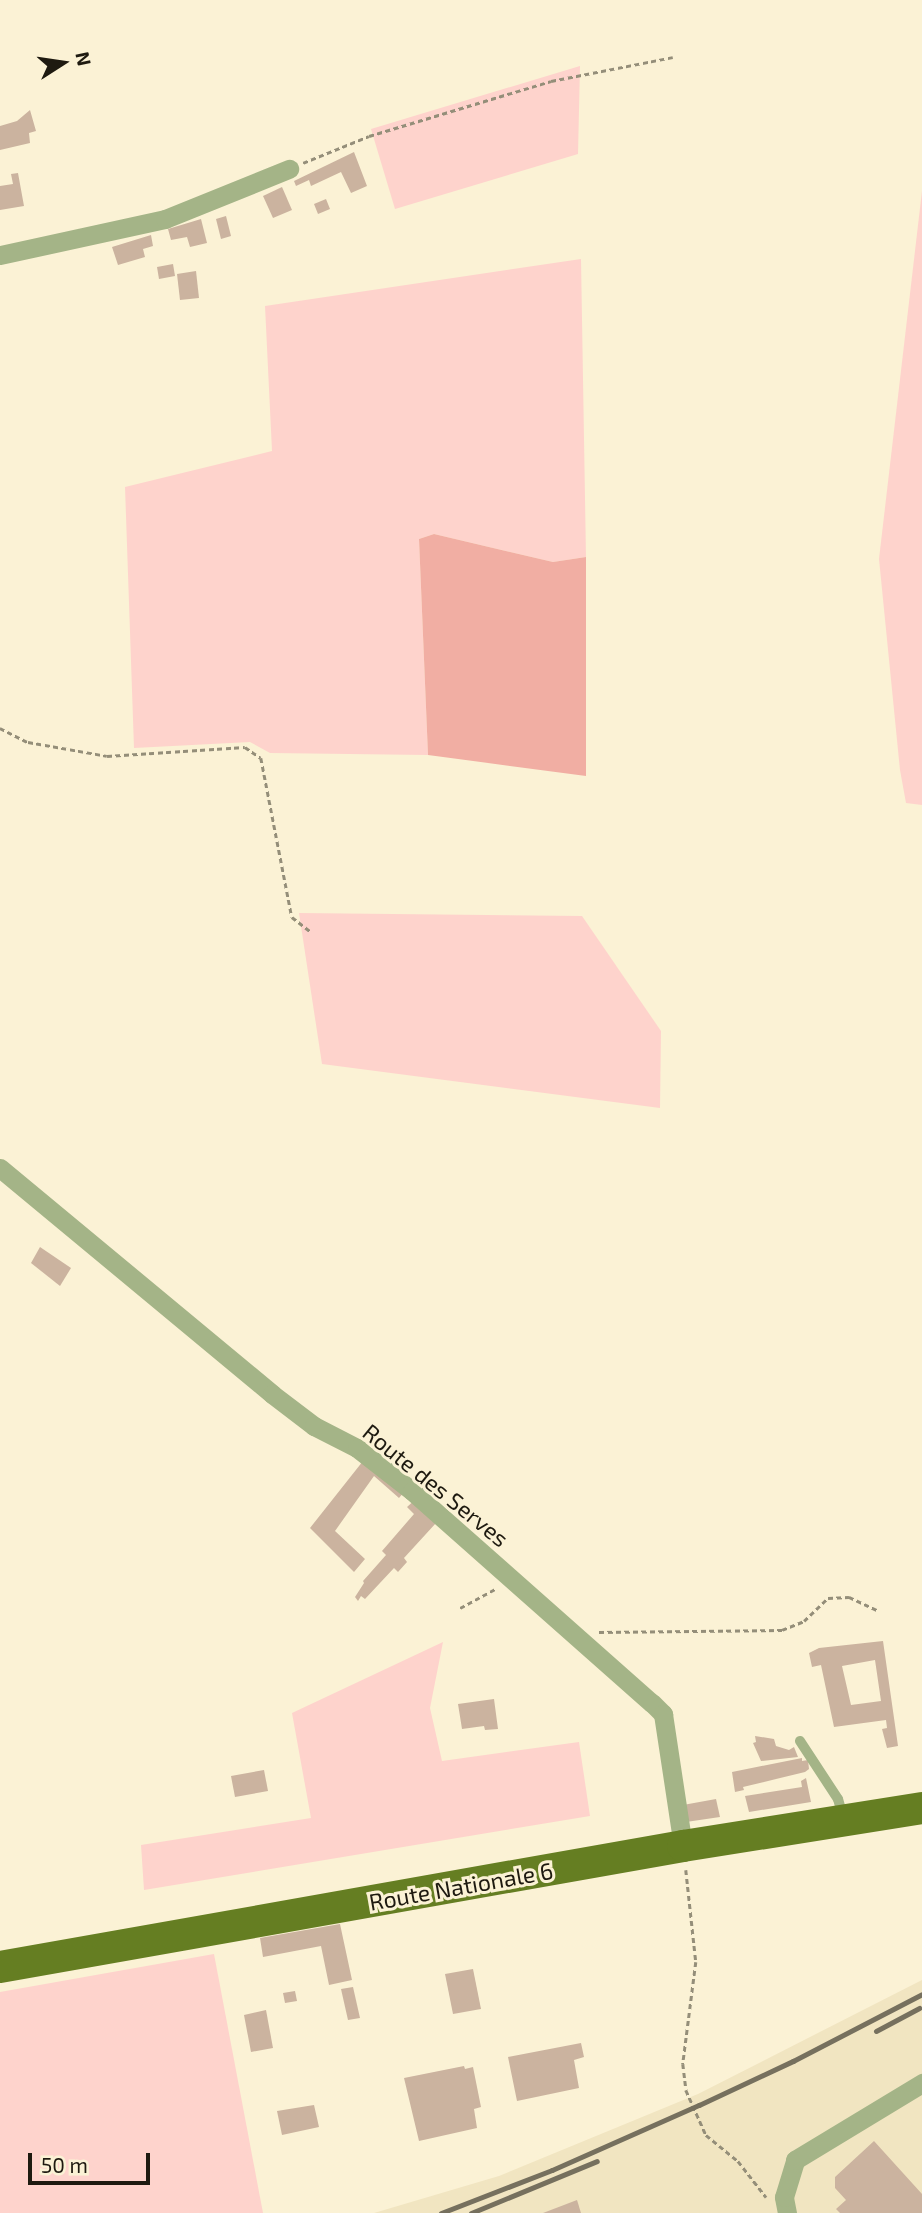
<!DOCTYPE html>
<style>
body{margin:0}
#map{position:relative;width:922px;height:2213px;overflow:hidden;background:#fbf2d5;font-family:"Exo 2",sans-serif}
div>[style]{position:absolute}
.built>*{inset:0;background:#f1e5c1}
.green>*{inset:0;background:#fed3cc}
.forest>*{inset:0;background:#f1aea3}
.building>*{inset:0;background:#cbb39f}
.path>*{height:2.5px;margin-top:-1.25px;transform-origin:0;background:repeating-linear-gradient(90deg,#948e79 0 5px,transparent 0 8.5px)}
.lane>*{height:10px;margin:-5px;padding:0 5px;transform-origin:5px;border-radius:5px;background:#a4b487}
.street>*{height:19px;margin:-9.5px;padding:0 9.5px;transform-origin:9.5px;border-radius:9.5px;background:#a4b487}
.primary>*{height:32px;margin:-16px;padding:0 16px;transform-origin:16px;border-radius:16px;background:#657e22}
.rail>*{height:5px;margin:-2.5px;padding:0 2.5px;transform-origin:2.5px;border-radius:2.5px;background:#76705e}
span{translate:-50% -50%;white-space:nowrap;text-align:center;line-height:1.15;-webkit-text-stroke:6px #fbf2d5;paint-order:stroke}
.street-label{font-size:23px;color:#1e1a10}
.north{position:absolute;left:28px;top:28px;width:70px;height:70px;-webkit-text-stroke:5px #fbf2d5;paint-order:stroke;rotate:78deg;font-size:19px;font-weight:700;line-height:28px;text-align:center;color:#1e1a10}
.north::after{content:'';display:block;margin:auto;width:24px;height:32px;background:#1e1a10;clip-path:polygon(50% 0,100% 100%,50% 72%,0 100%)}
.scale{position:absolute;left:28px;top:2153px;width:122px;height:32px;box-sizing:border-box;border:4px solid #1e1a10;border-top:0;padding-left:9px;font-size:21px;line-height:24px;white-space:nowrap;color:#1e1a10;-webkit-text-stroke:5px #fbf2d5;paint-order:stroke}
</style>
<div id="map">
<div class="built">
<i style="clip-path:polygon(922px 1980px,922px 2213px,374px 2213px,499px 2176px,698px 2094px)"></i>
</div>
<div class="green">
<i style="clip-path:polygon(580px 66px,578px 154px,395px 209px,371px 129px)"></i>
<i style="clip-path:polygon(922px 191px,922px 805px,906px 803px,900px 770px,879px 559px)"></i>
<i style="clip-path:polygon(581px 259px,586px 557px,553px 562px,434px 534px,419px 539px,428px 755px,270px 753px,250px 742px,134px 748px,125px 487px,272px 451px,265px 306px)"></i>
<i style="clip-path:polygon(299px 913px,582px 916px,661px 1031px,660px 1108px,322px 1064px)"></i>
<i style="clip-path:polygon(443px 1642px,430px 1708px,442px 1761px,579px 1742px,590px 1816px,144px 1890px,141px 1845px,311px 1818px,292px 1713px)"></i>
<i style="clip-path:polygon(214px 1954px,263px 2213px,0 2213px,0 1992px)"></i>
</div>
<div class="forest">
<i style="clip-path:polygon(434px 534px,553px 562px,586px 557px,586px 776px,428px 755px,419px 539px)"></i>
</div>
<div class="building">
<i style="clip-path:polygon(30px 110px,36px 131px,29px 133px,30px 143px,0 150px,0 126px,17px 121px)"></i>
<i style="clip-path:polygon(354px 152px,367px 186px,351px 193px,341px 172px,311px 186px,309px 180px,296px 186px,294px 181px)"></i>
<i style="clip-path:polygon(18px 173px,24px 206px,0 210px,0 186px,13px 184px,11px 174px)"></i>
<i style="clip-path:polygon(282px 187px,292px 210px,273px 218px,263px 196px)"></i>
<i style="clip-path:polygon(326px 199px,330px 209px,318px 214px,314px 204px)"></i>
<i style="clip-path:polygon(226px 216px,231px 236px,221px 239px,216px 219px)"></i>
<i style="clip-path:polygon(201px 219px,207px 243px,190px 247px,187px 237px,171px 240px,168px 229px)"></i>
<i style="clip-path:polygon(151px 235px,153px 246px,143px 249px,145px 257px,118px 265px,112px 247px)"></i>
<i style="clip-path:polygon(173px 264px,175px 276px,159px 279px,157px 267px)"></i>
<i style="clip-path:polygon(196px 271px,199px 298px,180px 300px,177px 274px)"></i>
<i style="clip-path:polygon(40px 1247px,71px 1268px,60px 1286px,31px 1263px)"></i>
<i style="clip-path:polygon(363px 1461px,404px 1492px,399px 1498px,374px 1476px,335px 1531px,365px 1559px,354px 1572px,310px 1528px)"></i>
<i style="clip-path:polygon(417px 1498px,436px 1523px,404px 1558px,407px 1562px,398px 1572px,394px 1568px,365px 1599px,361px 1596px,358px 1601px,355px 1597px,364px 1583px,363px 1581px,386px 1555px,382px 1551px,414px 1514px,407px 1507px)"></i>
<i style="clip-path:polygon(evenodd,883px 1641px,898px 1746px,887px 1748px,882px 1729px,887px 1728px,886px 1720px,834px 1727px,821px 1665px,812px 1667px,809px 1653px,819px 1648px,883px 1641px,875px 1660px,881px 1701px,851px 1705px,842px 1666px,875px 1660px)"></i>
<i style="clip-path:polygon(494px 1699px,498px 1729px,485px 1730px,484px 1726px,462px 1729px,458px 1704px)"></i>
<i style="clip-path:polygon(755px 1736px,774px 1739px,776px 1746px,789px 1750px,794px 1747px,798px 1757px,761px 1761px,753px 1743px,756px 1742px)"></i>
<i style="clip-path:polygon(802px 1758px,802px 1761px,808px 1760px,809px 1769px,805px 1772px,743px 1787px,744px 1790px,735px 1792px,732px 1772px)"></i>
<i style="clip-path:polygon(264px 1770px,268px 1791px,235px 1797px,231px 1776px)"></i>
<i style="clip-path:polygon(806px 1778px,811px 1802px,749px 1812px,745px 1796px,802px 1787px,801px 1781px)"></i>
<i style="clip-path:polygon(716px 1799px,720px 1817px,686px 1822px,683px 1805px)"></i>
<i style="clip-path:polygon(340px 1924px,352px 1980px,329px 1985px,321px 1946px,263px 1957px,260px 1938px)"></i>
<i style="clip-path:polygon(473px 1969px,481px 2009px,453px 2014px,445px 1974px)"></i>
<i style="clip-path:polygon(353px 1987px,360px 2018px,348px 2020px,341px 1989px)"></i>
<i style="clip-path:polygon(295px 1991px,297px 2001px,285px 2003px,283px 1993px)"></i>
<i style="clip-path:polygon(266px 2010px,273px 2048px,251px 2052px,244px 2015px)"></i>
<i style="clip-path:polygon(581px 2043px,584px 2057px,574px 2060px,579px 2088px,517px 2101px,508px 2057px)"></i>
<i style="clip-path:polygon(464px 2066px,465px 2069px,473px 2067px,481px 2107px,474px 2109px,477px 2128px,419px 2141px,404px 2078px)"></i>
<i style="clip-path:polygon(314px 2105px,319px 2127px,282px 2135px,277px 2111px)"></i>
<i style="clip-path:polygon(874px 2141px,922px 2194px,922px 2213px,840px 2213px,836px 2209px,846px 2200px,835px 2188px,835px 2177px)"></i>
<i style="clip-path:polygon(577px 2200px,581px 2213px,543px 2213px)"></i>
</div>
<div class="path">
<i style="left:303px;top:163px;width:71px;rotate:-22.2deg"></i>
<i style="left:369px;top:136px;width:190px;rotate:-16.8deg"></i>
<i style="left:551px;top:81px;width:124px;rotate:-11.1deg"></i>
<i style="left:0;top:728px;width:31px;rotate:27deg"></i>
<i style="left:28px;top:742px;width:80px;rotate:10deg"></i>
<i style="left:107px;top:756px;width:138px;rotate:-3.7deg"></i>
<i style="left:245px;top:747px;width:19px;rotate:35deg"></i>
<i style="left:261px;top:758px;width:162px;rotate:79deg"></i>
<i style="left:292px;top:917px;width:24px;rotate:38deg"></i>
<i style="left:460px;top:1608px;width:42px;rotate:-28.4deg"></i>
<i style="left:599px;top:1632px;width:183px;rotate:-0.6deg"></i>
<i style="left:782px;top:1630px;width:24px;rotate:-22deg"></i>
<i style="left:804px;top:1621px;width:33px;rotate:-44deg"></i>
<i style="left:828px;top:1598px;width:21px;rotate:-3deg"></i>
<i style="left:849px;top:1597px;width:31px;rotate:25deg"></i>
<i style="left:686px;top:1870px;width:93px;rotate:83.8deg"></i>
<i style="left:696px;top:1962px;width:103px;rotate:97.3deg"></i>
<i style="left:683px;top:2064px;width:26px;rotate:83deg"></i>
<i style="left:686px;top:2090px;width:49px;rotate:66deg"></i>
<i style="left:706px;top:2135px;width:41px;rotate:39.1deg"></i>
<i style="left:738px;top:2161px;width:46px;rotate:52.1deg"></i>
</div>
<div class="lane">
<i style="left:800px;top:1741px;width:69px;rotate:56.8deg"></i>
<i style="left:838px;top:1799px;width:18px;rotate:74deg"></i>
</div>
<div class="street">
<i style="left:0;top:255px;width:169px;rotate:-12.3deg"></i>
<i style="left:165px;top:219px;width:134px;rotate:-22deg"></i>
<i style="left:0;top:1168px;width:354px;rotate:39.7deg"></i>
<i style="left:272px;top:1394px;width:53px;rotate:37.3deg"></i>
<i style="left:314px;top:1426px;width:48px;rotate:27.1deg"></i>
<i style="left:357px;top:1448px;width:70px;rotate:38deg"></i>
<i style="left:412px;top:1491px;width:320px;rotate:41.5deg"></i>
<i style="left:652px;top:1703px;width:16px;rotate:45deg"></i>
<i style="left:663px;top:1714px;width:134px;rotate:81.4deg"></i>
<i style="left:787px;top:2213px;width:16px;rotate:-101deg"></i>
<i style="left:784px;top:2197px;width:39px;rotate:-73deg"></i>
<i style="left:795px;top:2160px;width:149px;rotate:-31.2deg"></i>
</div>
<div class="primary">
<i style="left:0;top:1967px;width:694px;rotate:-10.05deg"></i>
<i style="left:683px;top:1846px;width:242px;rotate:-9deg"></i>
</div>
<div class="rail">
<i style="left:876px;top:2031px;width:49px;rotate:-28.1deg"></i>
<i style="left:441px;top:2213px;width:119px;rotate:-21.2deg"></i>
<i style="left:552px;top:2170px;width:161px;rotate:-23.9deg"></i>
<i style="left:699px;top:2105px;width:104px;rotate:-25.1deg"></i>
<i style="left:793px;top:2061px;width:145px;rotate:-27.4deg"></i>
<i style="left:471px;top:2213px;width:136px;rotate:-22.4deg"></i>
</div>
<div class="street-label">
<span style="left:436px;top:1485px;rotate:39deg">Route des Serves</span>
<span style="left:461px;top:1886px;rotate:-10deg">Route Nationale 6</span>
</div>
<div class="north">N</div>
<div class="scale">50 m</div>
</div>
